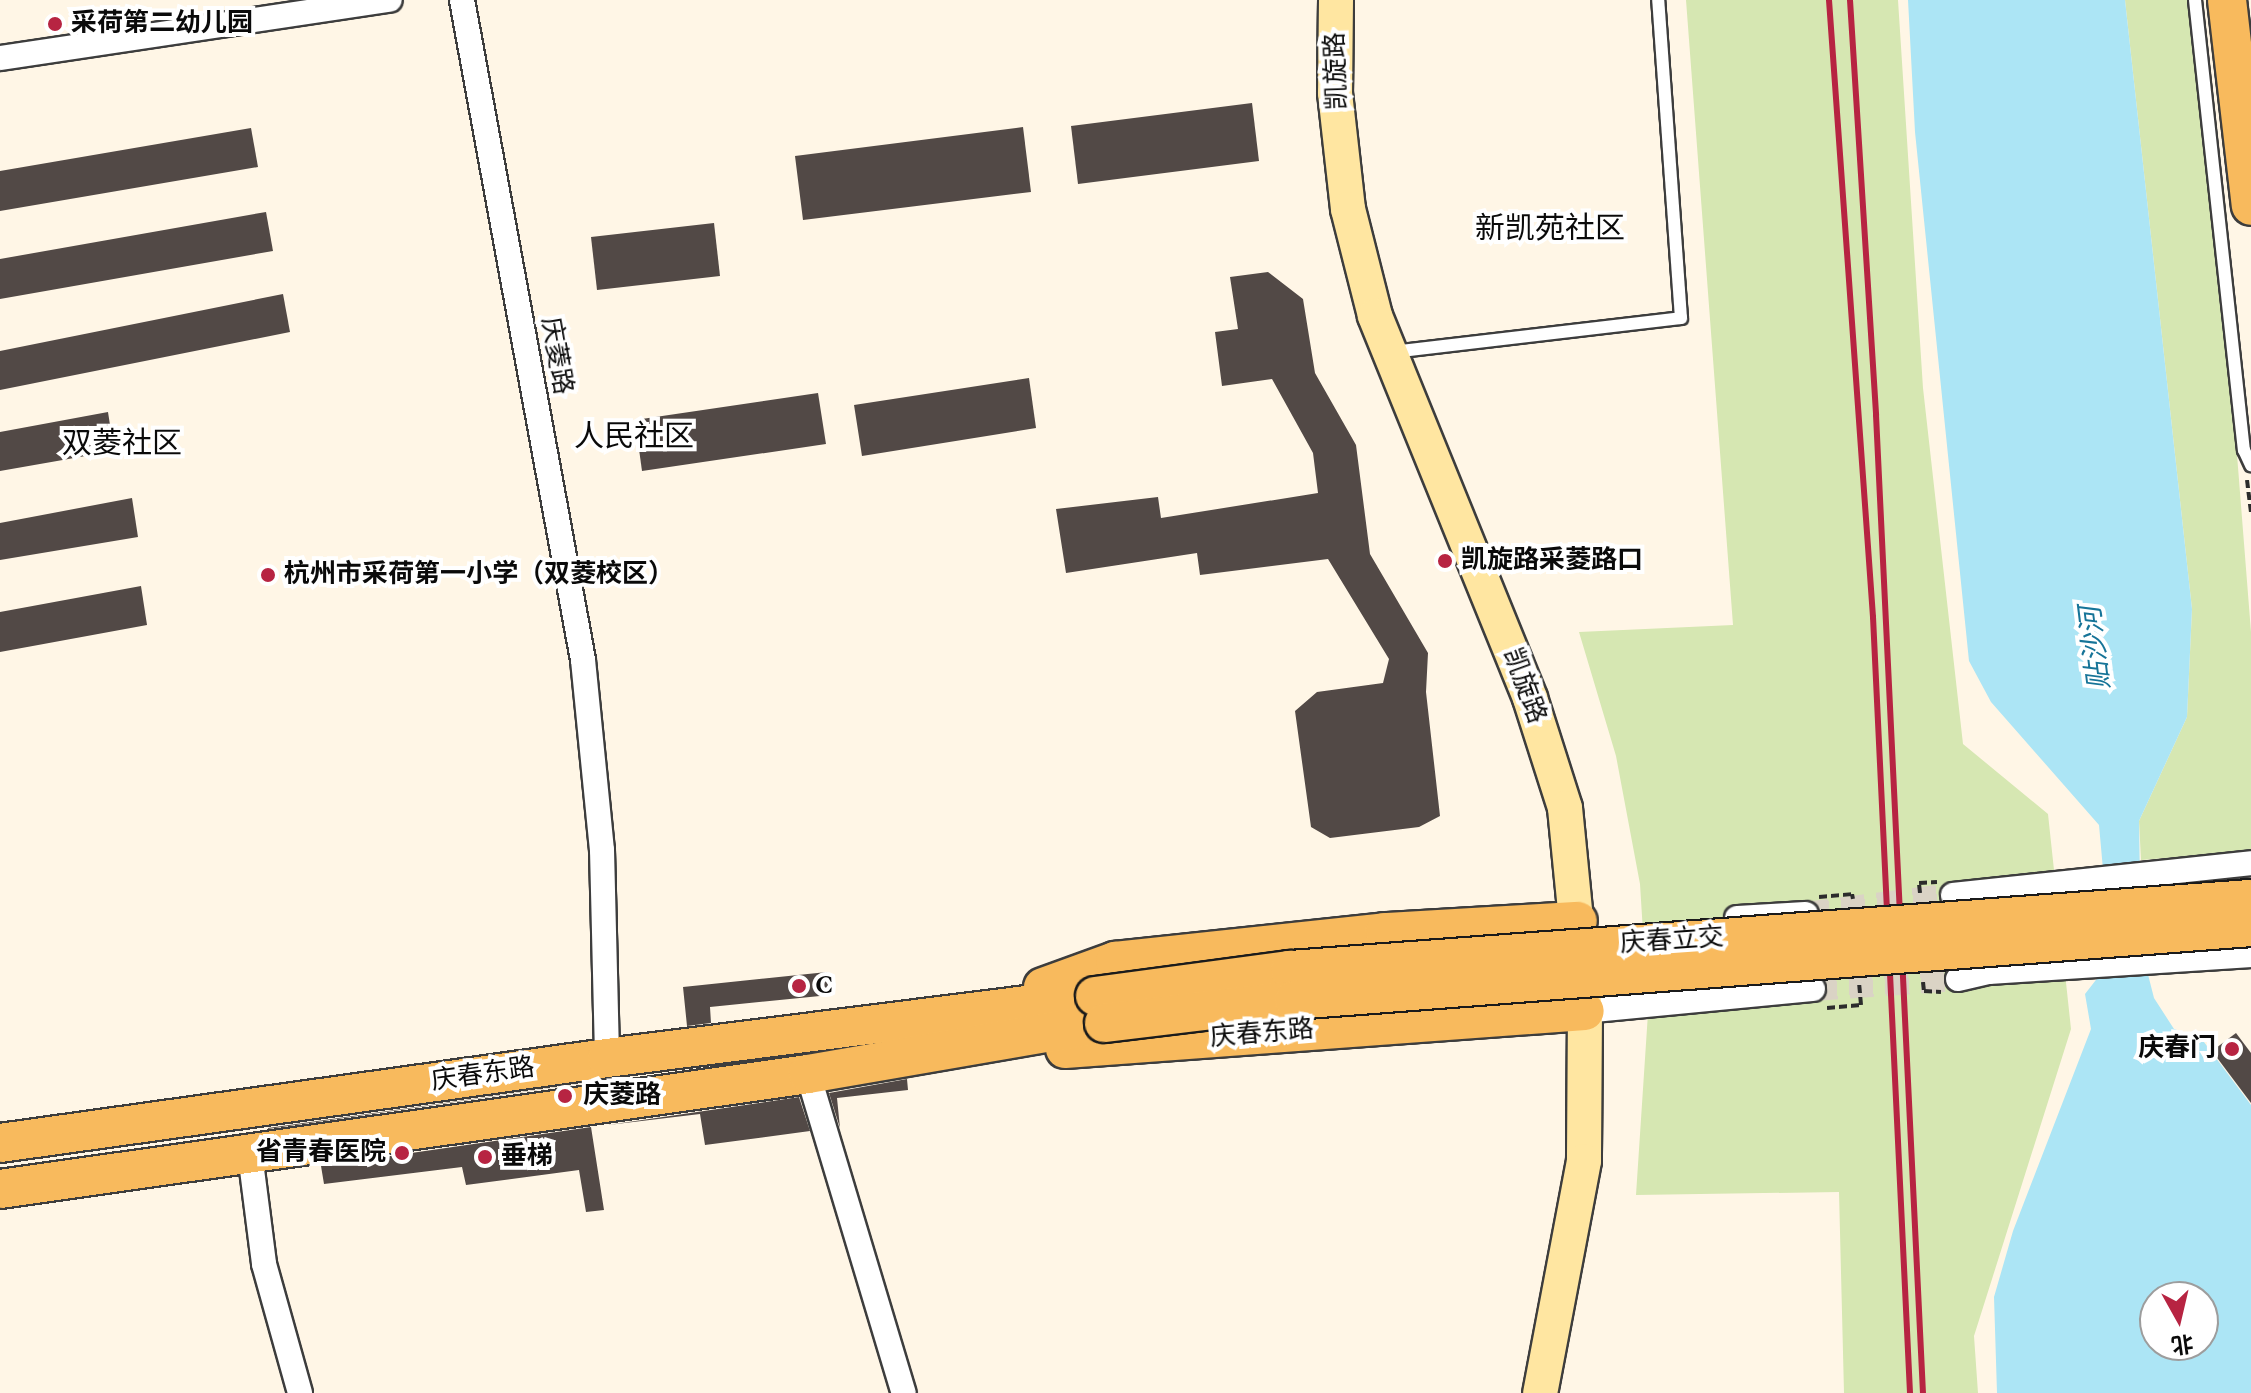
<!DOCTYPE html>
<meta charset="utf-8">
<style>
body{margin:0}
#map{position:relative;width:2251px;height:1393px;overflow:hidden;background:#fff6e6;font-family:Spectral,"Noto Sans SC",serif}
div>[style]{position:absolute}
.green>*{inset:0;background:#d6e7b2}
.water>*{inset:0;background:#ace5f5}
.building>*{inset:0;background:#524946}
.minor-tunnel>*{height:24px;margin-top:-12px;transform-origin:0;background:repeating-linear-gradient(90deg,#dad3c5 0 24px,transparent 0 36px)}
.path>*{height:4px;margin-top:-2px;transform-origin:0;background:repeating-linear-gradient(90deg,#2c2c2c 0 8px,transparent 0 12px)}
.roads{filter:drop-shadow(2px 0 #3d3d3d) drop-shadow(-2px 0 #3d3d3d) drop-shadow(0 2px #3d3d3d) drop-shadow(0 -2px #3d3d3d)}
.service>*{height:12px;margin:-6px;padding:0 6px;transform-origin:6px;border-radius:6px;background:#fff}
.minor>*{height:24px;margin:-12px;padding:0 12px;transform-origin:12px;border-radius:12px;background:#fff}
.secondary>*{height:34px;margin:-17px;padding:0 17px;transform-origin:17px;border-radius:17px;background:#ffe6a1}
.primary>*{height:38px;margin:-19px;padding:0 19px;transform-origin:19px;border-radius:19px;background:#f8ba5d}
.rail>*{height:6px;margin:-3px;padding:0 3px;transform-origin:3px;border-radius:3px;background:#b72442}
.bridges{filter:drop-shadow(2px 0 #1b1b1b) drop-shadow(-2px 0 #1b1b1b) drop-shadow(0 2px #1b1b1b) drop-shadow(0 -2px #1b1b1b)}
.primary-bridge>*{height:38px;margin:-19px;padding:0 19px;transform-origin:19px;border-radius:19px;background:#f8ba5d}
.dots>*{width:22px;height:22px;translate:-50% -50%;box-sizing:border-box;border:4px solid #fff;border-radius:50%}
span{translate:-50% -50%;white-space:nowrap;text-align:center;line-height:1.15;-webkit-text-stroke:8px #fff;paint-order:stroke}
.poi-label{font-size:26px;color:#0a0a0a;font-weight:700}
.left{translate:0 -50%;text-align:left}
.right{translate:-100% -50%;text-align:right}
.street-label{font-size:26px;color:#0a0a0a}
.water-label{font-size:28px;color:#167498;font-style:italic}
.quarter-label{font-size:30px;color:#0a0a0a}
.north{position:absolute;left:2139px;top:1281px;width:80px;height:80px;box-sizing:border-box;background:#fff;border:2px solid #9d9d9d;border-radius:50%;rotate:172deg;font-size:22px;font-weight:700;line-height:32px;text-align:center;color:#0a0a0a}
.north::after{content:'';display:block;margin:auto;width:28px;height:36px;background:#b72442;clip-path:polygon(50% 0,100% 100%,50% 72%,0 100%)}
</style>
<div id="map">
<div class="green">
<i style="clip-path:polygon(1686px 0,1898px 0,1923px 388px,1963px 744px,2048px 814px,2071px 1029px,1974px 1336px,1978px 1393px,1844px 1393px,1839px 1192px,1636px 1195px,1648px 1013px,1640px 884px,1616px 756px,1579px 632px,1733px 625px)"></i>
<i style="clip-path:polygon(2125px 0,2194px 0,2217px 201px,2251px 632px,2251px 851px,2141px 860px,2139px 821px,2187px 717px,2192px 609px)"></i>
</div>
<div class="water">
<i style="clip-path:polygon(evenodd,1908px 0,2125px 0,2192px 609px,2187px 717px,2139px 821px,2141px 947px,2154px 998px,2174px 1029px,2201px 1038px,2251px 1105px,2251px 1393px,1997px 1393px,1994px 1297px,2013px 1231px,2091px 1029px,2085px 994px,2099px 976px,2112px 970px,2099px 825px,1991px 702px,1969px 661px,1915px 132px,1908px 0,2155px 1297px,2203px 1297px,2203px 1345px,2155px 1345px,2155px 1297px)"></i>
</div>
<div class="building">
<i style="clip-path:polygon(1252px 103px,1259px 161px,1078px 184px,1071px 126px)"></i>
<i style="clip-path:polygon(1023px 127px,1031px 192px,803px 220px,795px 156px)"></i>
<i style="clip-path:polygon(251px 128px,258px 167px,0 211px,0 171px)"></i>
<i style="clip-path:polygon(266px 212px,273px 251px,0 299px,0 259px)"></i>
<i style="clip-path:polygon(714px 223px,720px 276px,597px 290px,591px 237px)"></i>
<i style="clip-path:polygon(1268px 272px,1303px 299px,1315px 373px,1356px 445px,1370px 554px,1428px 653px,1426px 692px,1440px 816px,1419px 827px,1330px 838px,1311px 827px,1295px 711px,1317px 692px,1383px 683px,1389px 659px,1328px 559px,1200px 575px,1197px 553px,1066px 573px,1056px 509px,1158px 497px,1161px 518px,1318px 493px,1313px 453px,1272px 379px,1222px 386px,1215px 332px,1238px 329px,1230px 277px)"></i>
<i style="clip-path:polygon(283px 294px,290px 332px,0 390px,0 351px)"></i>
<i style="clip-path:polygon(1029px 378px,1036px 428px,862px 456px,854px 405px)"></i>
<i style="clip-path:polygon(818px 393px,826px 444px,642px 471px,635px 420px)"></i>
<i style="clip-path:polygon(108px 412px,114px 451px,0 471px,0 432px)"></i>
<i style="clip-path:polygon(132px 498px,138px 537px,0 560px,0 523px)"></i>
<i style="clip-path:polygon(141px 586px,147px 625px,0 652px,0 612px)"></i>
<i style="clip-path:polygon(827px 972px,830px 995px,710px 1007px,711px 1023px,687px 1026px,683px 987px)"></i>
<i style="clip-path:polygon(2236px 1033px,2251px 1053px,2251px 1103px,2212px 1051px)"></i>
<i style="clip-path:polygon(621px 1078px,268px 1129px,268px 1128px)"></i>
<i style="clip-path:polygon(907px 1079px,908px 1090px,837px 1098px,840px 1128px,829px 1093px)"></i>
<i style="clip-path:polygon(799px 1097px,810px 1131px,705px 1145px,700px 1114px,608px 1125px)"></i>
<i style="clip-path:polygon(591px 1127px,604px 1210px,586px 1212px,579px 1170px,466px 1185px,462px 1167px,324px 1184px,321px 1166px)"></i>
</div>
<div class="minor-tunnel">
<i style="left:1806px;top:914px;width:148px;rotate:-7.4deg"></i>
<i style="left:1813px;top:989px;width:145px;rotate:-3.9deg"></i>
</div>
<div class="path">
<i style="left:2247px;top:480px;width:34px;rotate:83deg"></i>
<i style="left:1920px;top:893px;width:10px;rotate:-96deg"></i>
<i style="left:1919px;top:883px;width:18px;rotate:-3deg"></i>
<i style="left:1819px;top:897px;width:33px;rotate:-5deg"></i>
<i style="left:1852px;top:894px;width:5px;rotate:79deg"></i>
<i style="left:1923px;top:982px;width:9px;rotate:84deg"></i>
<i style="left:1924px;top:991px;width:17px;rotate:3deg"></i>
<i style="left:1827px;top:1008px;width:34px;rotate:-5deg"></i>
<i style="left:1861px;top:1005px;width:21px;rotate:-95deg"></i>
</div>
<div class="roads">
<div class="service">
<i style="left:2195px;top:0;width:453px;rotate:83.8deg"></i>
<i style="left:2244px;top:450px;width:17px;rotate:65deg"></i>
<i style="left:1392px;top:352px;width:291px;rotate:-6.7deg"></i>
<i style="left:1681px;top:318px;width:319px;rotate:-94.1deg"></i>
</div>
<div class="minor">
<i style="left:462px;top:0;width:671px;rotate:79.61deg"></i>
<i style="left:583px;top:660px;width:191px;rotate:84.3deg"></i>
<i style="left:602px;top:850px;width:208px;rotate:88.6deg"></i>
<i style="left:0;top:58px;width:394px;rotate:-8.5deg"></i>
<i style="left:1953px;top:895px;width:300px;rotate:-6.1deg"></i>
<i style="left:1737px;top:918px;width:69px;rotate:-3.3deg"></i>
<i style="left:1958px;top:979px;width:32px;rotate:-13deg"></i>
<i style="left:1989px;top:972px;width:263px;rotate:-3.7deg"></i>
<i style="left:1585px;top:1011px;width:229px;rotate:-5.5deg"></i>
<i style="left:808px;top:1074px;width:333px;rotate:73.3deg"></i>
<i style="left:250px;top:1154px;width:111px;rotate:82.7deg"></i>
<i style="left:264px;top:1264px;width:134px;rotate:74.4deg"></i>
</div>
<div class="secondary">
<i style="left:1336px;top:0;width:93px;rotate:90.6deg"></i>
<i style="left:1335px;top:93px;width:117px;rotate:83.6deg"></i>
<i style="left:1348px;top:209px;width:110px;rotate:75.8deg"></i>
<i style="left:1375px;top:316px;width:412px;rotate:67.9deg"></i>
<i style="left:1530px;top:698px;width:115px;rotate:72.3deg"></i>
<i style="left:1565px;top:808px;width:204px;rotate:84.4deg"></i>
<i style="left:1585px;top:1011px;width:150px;rotate:90.4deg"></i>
<i style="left:1584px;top:1161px;width:236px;rotate:100.7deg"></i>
</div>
<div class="primary">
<i style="left:2227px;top:0;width:207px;rotate:83.4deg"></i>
<i style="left:1043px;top:987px;width:77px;rotate:-19.9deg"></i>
<i style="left:1115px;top:961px;width:272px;rotate:-6.1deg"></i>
<i style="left:1385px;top:932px;width:193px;rotate:-3.3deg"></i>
<i style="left:1065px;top:1049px;width:521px;rotate:-4.18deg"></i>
<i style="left:0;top:1143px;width:613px;rotate:-7.97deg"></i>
<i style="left:607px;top:1058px;width:492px;rotate:-7.2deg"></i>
<i style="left:0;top:1189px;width:816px;rotate:-8.1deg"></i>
<i style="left:808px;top:1074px;width:300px;rotate:-9.8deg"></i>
</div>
</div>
<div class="rail">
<i style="left:1829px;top:0;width:619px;rotate:85.92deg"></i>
<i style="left:1873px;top:617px;width:777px;rotate:87.27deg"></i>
<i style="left:1850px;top:0;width:416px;rotate:86.4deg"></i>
<i style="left:1876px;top:415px;width:979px;rotate:87.25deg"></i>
</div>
<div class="bridges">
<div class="primary-bridge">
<i style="left:1095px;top:996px;width:197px;rotate:-7.6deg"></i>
<i style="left:1290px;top:970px;width:964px;rotate:-4.23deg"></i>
<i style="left:1104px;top:1023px;width:191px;rotate:-6.9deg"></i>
<i style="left:1294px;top:1000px;width:960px;rotate:-4.36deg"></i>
</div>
</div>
<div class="dots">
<i style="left:55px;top:24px;background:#b72442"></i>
<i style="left:1445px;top:561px;background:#b72442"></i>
<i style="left:268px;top:575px;background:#b72442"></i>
<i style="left:799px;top:986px;background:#b72442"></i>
<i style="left:2232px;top:1049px;background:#b72442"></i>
<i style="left:565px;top:1096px;background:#b72442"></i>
<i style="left:402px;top:1153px;background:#b72442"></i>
<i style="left:485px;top:1157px;background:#b72442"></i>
</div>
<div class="poi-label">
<span class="left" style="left:71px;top:24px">采荷第二幼儿园</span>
<span class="left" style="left:1461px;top:561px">凯旋路采菱路口</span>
<span class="left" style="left:284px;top:575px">杭州市采荷第一小学（双菱校区）</span>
<span class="left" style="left:815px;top:986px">C</span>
<span class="right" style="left:2216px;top:1049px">庆春门</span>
<span class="left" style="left:583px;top:1096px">庆菱路</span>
<span class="right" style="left:386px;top:1153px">省青春医院</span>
<span class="left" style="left:501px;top:1157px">垂梯</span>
</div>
<div class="street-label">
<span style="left:1337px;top:71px;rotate:-92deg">凯旋路</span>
<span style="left:556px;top:356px;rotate:80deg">庆菱路</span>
<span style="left:1524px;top:686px;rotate:70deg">凯旋路</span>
<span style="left:1672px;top:941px;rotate:-4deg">庆春立交</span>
<span style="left:1262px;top:1034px;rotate:-5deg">庆春东路</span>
<span style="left:483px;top:1075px;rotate:-8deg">庆春东路</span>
</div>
<div class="water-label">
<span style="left:2096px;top:648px;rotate:-97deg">贴沙河</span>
</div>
<div class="quarter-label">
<span style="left:1550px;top:229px">新凯苑社区</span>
<span style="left:634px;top:437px">人民社区</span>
<span style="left:122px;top:444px">双菱社区</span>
</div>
<div class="north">北</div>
</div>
